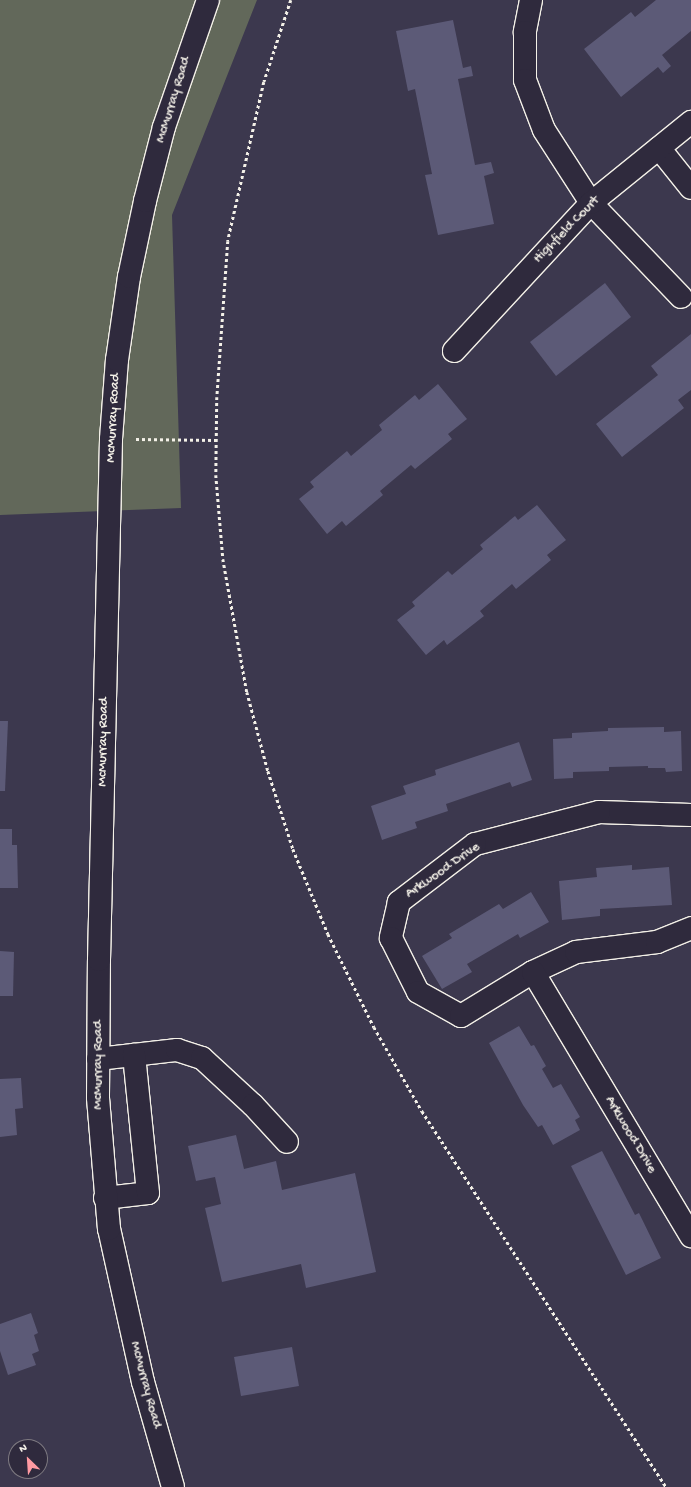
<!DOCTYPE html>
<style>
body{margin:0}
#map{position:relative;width:691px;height:1487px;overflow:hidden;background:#3c384e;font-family:"Gochi Hand",sans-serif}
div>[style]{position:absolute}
.green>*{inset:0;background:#62685a}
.building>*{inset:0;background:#5c5a77}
.path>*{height:2.5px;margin-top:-1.25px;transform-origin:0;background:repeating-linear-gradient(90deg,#f4f1e8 0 3px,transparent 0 6px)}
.roads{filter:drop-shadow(1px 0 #f4f1e8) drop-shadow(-1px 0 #f4f1e8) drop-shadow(0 1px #f4f1e8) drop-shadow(0 -1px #f4f1e8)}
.minor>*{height:22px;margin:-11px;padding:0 11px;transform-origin:11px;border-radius:11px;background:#2f2a3d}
span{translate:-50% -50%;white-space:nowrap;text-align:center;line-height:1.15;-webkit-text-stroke:3px #2f2a3d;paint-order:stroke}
.street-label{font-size:14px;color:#f4f1e8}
.north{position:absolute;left:8px;top:1439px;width:40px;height:40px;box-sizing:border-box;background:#2f2a3d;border:1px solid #7e7a81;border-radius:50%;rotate:335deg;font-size:11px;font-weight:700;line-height:16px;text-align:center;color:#f4f1e8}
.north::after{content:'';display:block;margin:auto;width:14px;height:18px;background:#ff9aa2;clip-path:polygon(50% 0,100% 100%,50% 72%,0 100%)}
</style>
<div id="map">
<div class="green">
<i style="clip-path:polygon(0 0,257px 0,172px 215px,181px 508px,0 515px)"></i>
</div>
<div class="building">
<i style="clip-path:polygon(656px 0,691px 0,691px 31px,662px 55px,671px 66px,663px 73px,658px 67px,621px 97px,584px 49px,631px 12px,635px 17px)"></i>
<i style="clip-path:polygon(453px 20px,463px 68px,471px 66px,473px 76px,458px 79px,475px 165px,491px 162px,494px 173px,484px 176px,494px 224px,438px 235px,425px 175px,432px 174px,415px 89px,408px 91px,396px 31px)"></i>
<i style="clip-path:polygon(605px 283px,631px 317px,556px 376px,530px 342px)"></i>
<i style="clip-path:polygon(691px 334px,691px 390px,678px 400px,684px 408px,622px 457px,596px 424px,658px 375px,651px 366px)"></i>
<i style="clip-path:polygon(438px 384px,467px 419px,448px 434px,452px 439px,415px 469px,411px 465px,380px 491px,383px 495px,346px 526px,342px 521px,327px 534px,299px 499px,314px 487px,310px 482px,347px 451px,351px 456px,382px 430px,379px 425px,415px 395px,419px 400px)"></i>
<i style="clip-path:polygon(537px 505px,566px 540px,547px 555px,551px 560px,516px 589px,512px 584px,480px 611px,484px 616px,447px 645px,444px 640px,426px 655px,397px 620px,415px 606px,412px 602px,448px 571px,452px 575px,483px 549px,480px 545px,515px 516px,518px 520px)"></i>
<i style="clip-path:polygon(0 721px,8px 721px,5px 791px,0 791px)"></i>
<i style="clip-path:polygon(664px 727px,664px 732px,681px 731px,682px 771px,666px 772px,665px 768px,648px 768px,648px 766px,609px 767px,609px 771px,573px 772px,573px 778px,554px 779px,553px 739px,572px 738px,572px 733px,608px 731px,608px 728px)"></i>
<i style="clip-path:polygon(519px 742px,532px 780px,512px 787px,510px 782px,446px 804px,448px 811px,415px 822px,417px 828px,382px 840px,371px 806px,406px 794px,403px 786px,436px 775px,435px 770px)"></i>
<i style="clip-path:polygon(0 829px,12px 829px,12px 845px,17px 845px,18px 888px,0 888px)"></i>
<i style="clip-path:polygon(632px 865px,632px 870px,669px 867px,672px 905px,600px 909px,600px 916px,562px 920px,559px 881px,597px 877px,596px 868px)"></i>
<i style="clip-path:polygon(531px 892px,549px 922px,520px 938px,518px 934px,467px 964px,472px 972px,442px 989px,422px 956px,452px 938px,449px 934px,499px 904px,503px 909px)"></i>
<i style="clip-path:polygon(0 951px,14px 952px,13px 996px,0 996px)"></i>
<i style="clip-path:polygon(519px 1026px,531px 1046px,534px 1045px,546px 1066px,542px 1069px,553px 1088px,561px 1084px,580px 1117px,575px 1120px,580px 1130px,553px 1145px,542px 1125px,538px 1127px,523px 1105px,489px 1043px)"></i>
<i style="clip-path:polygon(21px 1078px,23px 1108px,15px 1109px,17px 1135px,0 1137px,0 1079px)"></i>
<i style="clip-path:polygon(236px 1135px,244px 1169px,276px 1161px,282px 1190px,355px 1173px,376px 1272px,306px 1288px,301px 1264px,222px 1282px,205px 1208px,221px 1204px,215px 1177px,196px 1181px,188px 1146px)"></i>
<i style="clip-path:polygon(602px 1151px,635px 1215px,639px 1213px,661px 1258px,626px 1275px,571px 1166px)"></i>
<i style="clip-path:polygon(31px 1313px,38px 1333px,34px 1335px,39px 1351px,32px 1354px,36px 1365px,8px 1375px,0 1351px,0 1324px)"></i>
<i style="clip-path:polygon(292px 1347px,299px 1386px,241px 1396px,234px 1357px)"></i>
</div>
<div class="path">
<i style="left:291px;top:0;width:86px;rotate:108.2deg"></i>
<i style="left:264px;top:82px;width:163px;rotate:102.8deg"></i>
<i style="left:228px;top:241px;width:156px;rotate:94deg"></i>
<i style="left:217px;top:397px;width:78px;rotate:90.7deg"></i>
<i style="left:216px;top:475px;width:84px;rotate:85.2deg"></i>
<i style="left:223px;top:559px;width:135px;rotate:79.8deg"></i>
<i style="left:247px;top:692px;width:82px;rotate:75.1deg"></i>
<i style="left:268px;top:771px;width:82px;rotate:72.2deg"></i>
<i style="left:293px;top:849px;width:92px;rotate:67.6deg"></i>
<i style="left:328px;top:934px;width:104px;rotate:63.7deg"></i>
<i style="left:374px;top:1027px;width:97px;rotate:60.3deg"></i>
<i style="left:422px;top:1111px;width:448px;rotate:57deg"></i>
<i style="left:136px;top:439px;width:80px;rotate:0.7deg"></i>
</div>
<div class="roads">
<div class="minor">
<i style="left:531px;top:0;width:33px;rotate:101deg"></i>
<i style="left:525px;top:32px;width:48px;rotate:90deg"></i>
<i style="left:525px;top:80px;width:53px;rotate:69.2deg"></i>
<i style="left:544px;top:130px;width:87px;rotate:57.2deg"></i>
<i style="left:591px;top:203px;width:130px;rotate:46.2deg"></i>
<i style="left:659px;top:148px;width:51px;rotate:51.3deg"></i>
<i style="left:454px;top:351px;width:202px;rotate:-47.2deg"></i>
<i style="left:591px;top:203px;width:129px;rotate:-39deg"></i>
<i style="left:691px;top:815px;width:92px;rotate:-178.1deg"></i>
<i style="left:599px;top:812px;width:128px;rotate:165.5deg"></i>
<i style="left:475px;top:844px;width:96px;rotate:142.7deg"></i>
<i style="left:399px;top:902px;width:37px;rotate:103deg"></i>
<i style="left:391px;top:938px;width:60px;rotate:63.4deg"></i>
<i style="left:418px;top:992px;width:49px;rotate:29.2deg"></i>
<i style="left:461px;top:1016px;width:84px;rotate:-31.4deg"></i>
<i style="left:533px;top:972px;width:47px;rotate:-24.9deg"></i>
<i style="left:576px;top:952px;width:82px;rotate:-7deg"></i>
<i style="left:657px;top:942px;width:37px;rotate:-22deg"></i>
<i style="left:533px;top:972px;width:308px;rotate:59.1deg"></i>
<i style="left:98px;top:1059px;width:80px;rotate:-6.5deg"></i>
<i style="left:177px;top:1050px;width:26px;rotate:18deg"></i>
<i style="left:202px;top:1058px;width:69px;rotate:42.7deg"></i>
<i style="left:253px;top:1105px;width:50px;rotate:47.4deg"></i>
<i style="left:105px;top:1198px;width:43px;rotate:-6.6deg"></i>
<i style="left:148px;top:1193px;width:139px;rotate:-95.8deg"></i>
<i style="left:173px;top:1487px;width:109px;rotate:-105.9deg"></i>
<i style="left:143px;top:1382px;width:157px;rotate:-102.5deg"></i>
<i style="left:109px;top:1229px;width:132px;rotate:-94.8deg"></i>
<i style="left:98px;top:1097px;width:137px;rotate:-89.6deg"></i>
<i style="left:99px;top:960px;width:521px;rotate:-88.68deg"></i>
<i style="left:111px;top:439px;width:79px;rotate:-85.7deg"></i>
<i style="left:117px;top:360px;width:84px;rotate:-81.8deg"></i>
<i style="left:129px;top:277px;width:78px;rotate:-78.1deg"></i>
<i style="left:145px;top:201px;width:76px;rotate:-75.6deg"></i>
<i style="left:164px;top:127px;width:134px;rotate:-70.9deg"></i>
</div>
</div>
<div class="street-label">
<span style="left:174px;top:100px;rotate:-73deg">McMurray Road</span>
<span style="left:567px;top:230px;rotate:-46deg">Highfield Court</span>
<span style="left:114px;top:418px;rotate:-87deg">McMurray Road</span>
<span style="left:104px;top:742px;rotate:-89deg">McMurray Road</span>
<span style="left:443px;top:871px;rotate:-35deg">Arkwood Drive</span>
<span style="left:99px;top:1065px;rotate:-90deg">McMurray Road</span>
<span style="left:630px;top:1135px;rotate:59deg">Arkwood Drive</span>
<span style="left:145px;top:1385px;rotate:75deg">McMurray Road</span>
</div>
<div class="north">N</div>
</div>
